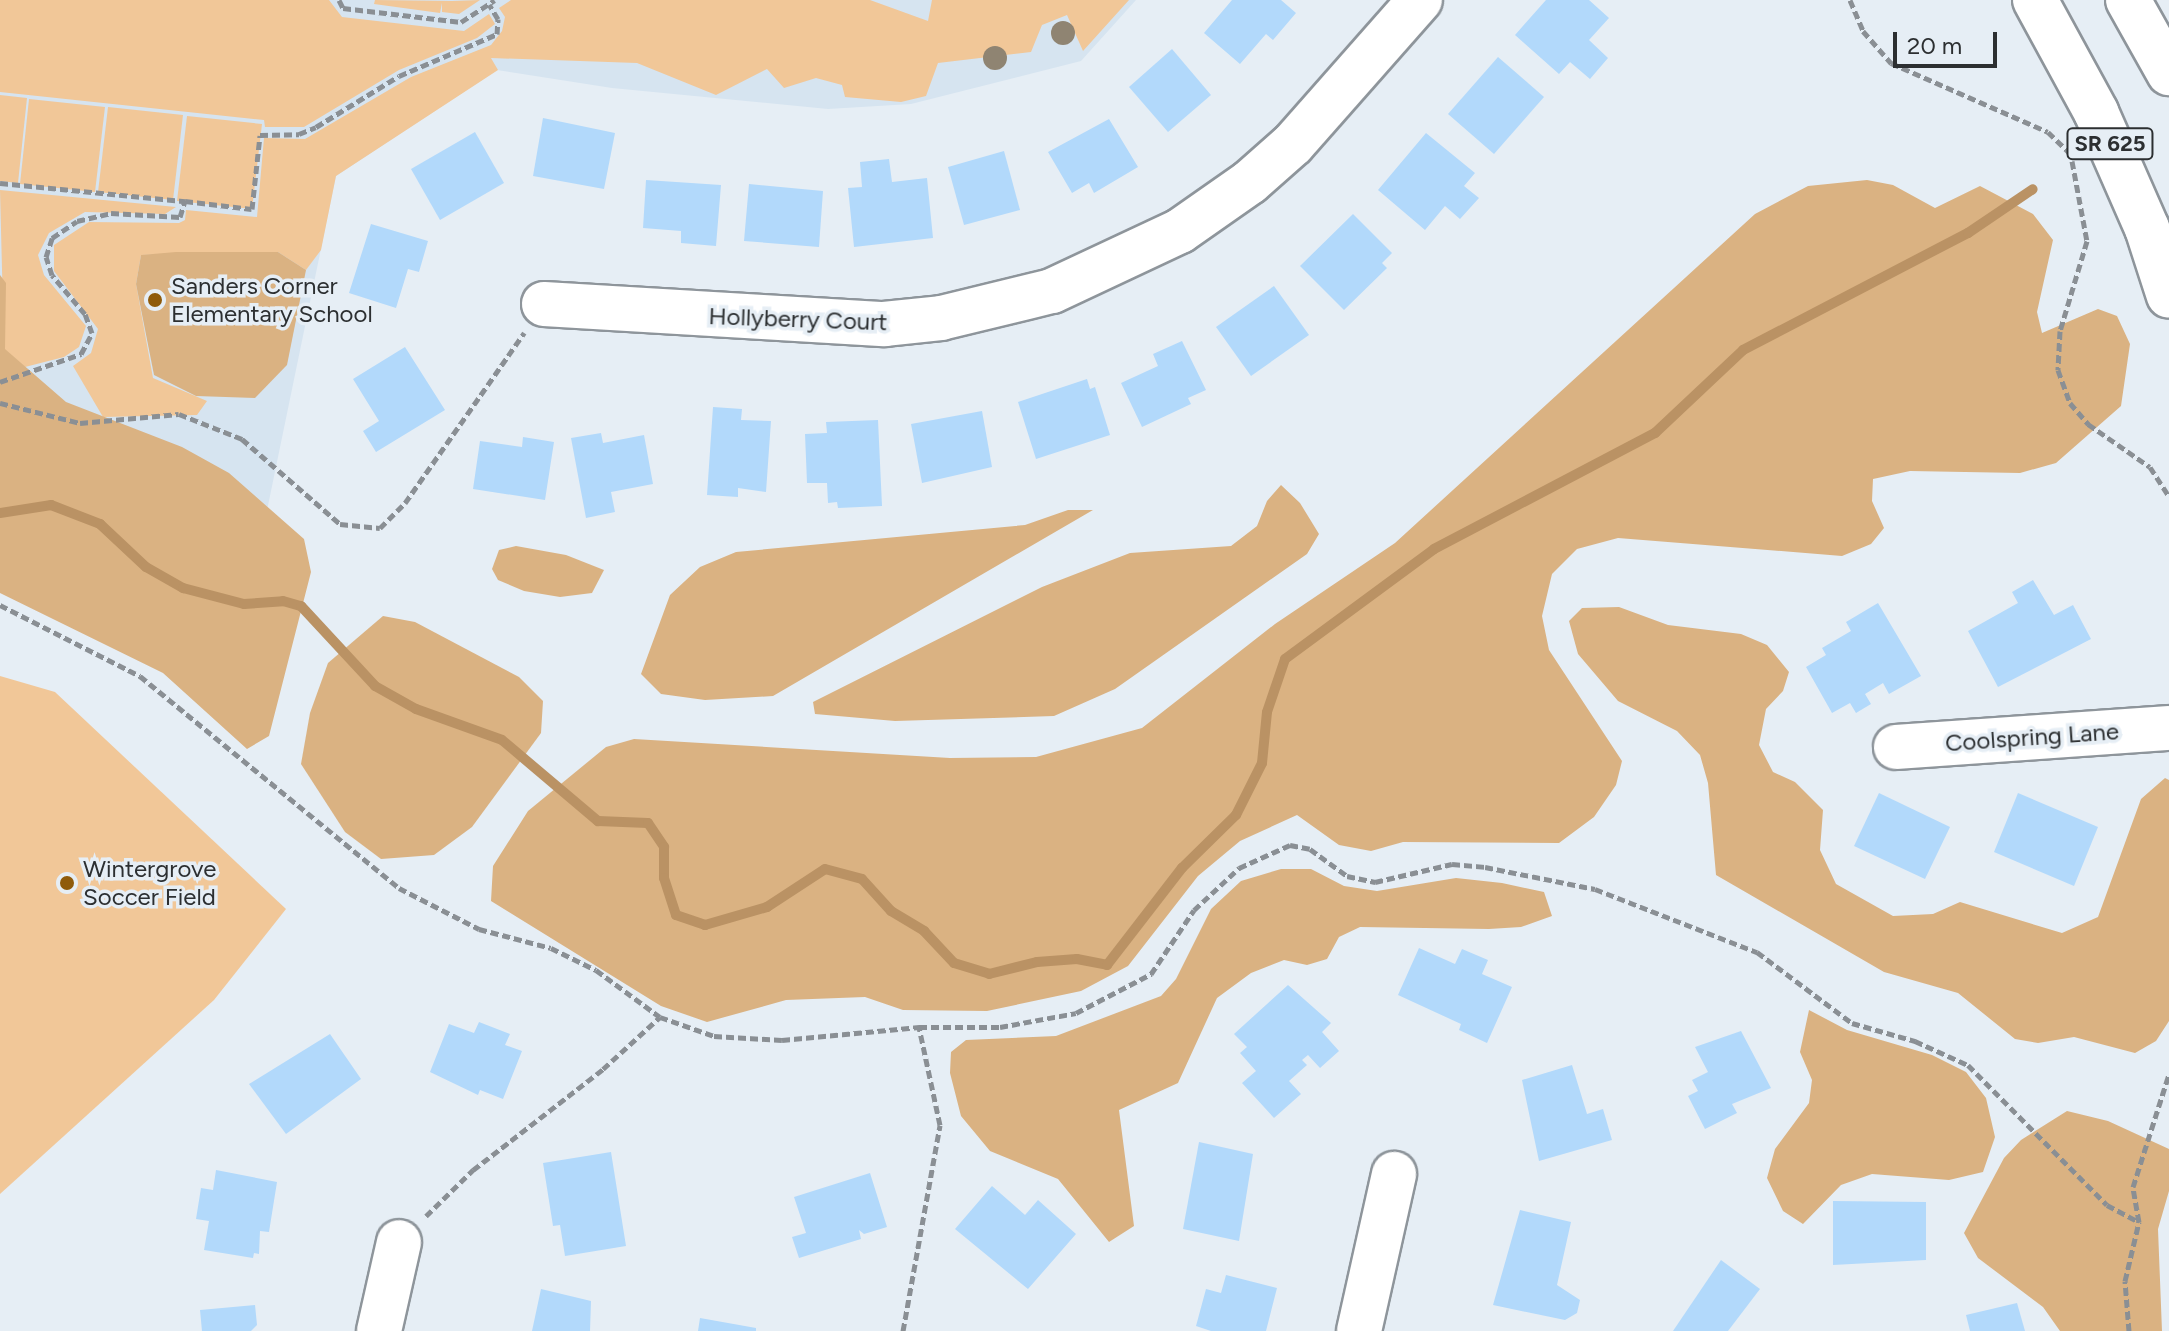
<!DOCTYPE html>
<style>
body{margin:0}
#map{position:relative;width:2169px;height:1331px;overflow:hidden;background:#e6eef5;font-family:Figtree,sans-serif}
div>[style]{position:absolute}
.built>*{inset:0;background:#d6e4f0}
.green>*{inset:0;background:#f1c798}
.forest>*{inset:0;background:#dab282}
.stream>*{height:10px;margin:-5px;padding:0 5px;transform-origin:5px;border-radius:5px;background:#ba9264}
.building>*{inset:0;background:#b2d9fb}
.path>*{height:5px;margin-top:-2.5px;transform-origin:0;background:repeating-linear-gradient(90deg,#8a8f94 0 8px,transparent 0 12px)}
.roads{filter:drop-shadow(2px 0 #8e959b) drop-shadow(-2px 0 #8e959b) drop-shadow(0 2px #8e959b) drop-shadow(0 -2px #8e959b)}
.minor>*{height:44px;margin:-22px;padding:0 22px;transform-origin:22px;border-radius:22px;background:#fff}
.major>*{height:44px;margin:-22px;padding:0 22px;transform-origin:22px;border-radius:22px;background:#fff}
.trees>*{width:24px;height:24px;margin:-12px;border-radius:50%;background:#8f8472}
.dots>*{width:22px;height:22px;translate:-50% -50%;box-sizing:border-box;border:4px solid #e6eef5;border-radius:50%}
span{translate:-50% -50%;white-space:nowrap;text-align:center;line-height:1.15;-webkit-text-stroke:7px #e6eef5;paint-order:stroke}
.shield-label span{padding:2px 6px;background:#e6eef5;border:2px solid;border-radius:6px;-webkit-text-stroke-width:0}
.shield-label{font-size:22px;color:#2c2f31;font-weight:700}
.poi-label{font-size:24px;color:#2c2f31}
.left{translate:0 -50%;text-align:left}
.street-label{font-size:24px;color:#2c2f31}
.scale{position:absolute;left:1893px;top:32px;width:104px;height:36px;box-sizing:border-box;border:4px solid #2c2f31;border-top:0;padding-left:10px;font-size:24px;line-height:28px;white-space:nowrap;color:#2c2f31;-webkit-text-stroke:6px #e6eef5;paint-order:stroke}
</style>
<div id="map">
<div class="built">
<i style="clip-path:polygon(0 0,1136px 0,1081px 61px,911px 104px,828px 109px,612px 88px,497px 70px,336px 176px,258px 554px,0 375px)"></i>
</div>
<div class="green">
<i style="clip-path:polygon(0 0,329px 0,342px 17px,464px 31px,489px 14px,495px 24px,477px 38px,399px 70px,304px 127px,265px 127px,264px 120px,0 92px)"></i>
<i style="clip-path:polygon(375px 0,452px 1px,480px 0,459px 14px,442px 12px,442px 3px,440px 13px,374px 4px)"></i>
<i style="clip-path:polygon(511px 0,870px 0,928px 21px,932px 0,1129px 0,1083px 51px,1067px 15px,1042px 25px,1031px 52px,938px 63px,926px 96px,901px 102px,845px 97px,842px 85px,816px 78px,784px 88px,767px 69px,716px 95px,637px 63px,491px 58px,498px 70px,336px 176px,321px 250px,306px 270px,278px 252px,141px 255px,136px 284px,153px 378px,207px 401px,197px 415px,103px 417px,73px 366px,91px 353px,98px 329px,54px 271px,54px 245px,89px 222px,179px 223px,185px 220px,186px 210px,257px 217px,264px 138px,305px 139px,411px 77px,491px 45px,502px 31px,505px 17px,499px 8px)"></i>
<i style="clip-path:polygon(0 95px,27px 98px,18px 183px,0 181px)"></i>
<i style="clip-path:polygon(29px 99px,105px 107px,95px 192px,20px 184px)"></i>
<i style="clip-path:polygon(108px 107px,183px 115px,173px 200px,98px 192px)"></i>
<i style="clip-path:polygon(187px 116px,262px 124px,252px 209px,177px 201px)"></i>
<i style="clip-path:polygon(0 190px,176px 207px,165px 214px,85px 212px,49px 233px,38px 255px,44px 275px,86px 326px,79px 347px,64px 357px,25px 367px,4px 349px)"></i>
<i style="clip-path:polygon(0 676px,55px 692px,286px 909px,214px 1000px,0 1194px)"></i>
</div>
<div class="forest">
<i style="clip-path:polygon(1867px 180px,1893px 185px,1935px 208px,1980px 186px,2033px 214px,2053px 240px,2037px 312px,2042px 333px,2098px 309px,2117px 316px,2130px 344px,2121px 406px,2056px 463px,2020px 473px,1910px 471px,1873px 479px,1872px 501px,1884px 528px,1871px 544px,1842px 556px,1618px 538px,1577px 549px,1552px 574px,1542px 616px,1549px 650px,1622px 761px,1616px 785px,1594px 817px,1559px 843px,1403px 842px,1371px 851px,1339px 845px,1297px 815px,1240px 841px,1198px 876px,1128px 966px,1081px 991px,987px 1011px,903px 1010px,865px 997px,786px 1000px,707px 1022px,661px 1006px,491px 901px,493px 866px,528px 811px,606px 747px,634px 739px,950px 758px,1036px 757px,1142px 728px,1275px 624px,1395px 543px,1755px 214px,1808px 186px)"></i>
<i style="clip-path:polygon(176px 252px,278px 252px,306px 270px,287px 365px,255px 398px,196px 396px,154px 375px,136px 284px,141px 255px)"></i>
<i style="clip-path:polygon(0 275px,6px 283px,5px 349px,66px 402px,182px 447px,229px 473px,304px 539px,311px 572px,269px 736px,247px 749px,163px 673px,0 593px)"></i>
<i style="clip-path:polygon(1281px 485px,1300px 503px,1319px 534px,1307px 554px,1115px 689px,1054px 716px,895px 721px,815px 714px,813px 702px,1042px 587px,1130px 553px,1231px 546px,1257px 526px,1267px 501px)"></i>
<i style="clip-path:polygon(1068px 510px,1093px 510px,773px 696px,705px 700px,661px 694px,641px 674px,670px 595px,700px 567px,736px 552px,1025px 525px)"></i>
<i style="clip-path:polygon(516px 546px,566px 555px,604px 570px,592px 593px,560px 597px,524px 591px,498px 580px,492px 569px,499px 550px)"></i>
<i style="clip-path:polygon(1619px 607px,1668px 625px,1741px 634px,1767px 645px,1789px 672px,1783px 691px,1766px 709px,1759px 745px,1773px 772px,1795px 782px,1823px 810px,1820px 850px,1836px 884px,1893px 916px,1933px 914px,1960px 902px,2062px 933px,2098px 917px,2141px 799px,2165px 778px,2169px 780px,2169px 1021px,2156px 1041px,2135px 1053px,2074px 1037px,2038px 1043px,2015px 1039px,1958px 993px,1884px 972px,1716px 875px,1708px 783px,1700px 755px,1677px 731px,1618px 701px,1578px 654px,1569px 621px,1582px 608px)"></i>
<i style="clip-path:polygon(383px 616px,415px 622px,519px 677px,543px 701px,541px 733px,472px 827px,434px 855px,381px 859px,345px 832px,301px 764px,310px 713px,328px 663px)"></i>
<i style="clip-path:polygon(1281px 869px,1311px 869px,1344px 886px,1377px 891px,1456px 878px,1502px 883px,1544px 892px,1552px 916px,1521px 927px,1489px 929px,1360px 927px,1339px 937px,1327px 959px,1307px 965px,1284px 960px,1251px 973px,1217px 998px,1178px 1083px,1119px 1110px,1134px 1226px,1109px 1242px,1058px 1179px,990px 1151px,961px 1116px,950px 1073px,951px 1052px,966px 1040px,1056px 1036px,1161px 996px,1176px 979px,1211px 909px,1241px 881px)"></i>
<i style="clip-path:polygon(1809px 1010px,1847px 1030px,1932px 1055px,1966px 1072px,1986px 1098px,1995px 1137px,1983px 1172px,1949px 1180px,1872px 1174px,1841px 1185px,1803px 1224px,1783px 1211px,1767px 1178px,1775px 1149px,1809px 1103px,1812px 1080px,1800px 1052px)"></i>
<i style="clip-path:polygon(2067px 1111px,2108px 1121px,2169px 1149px,2169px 1191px,2158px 1229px,2162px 1331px,2060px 1331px,2043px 1307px,1978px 1258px,1964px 1233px,2004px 1158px,2021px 1140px)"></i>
</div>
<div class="stream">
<i style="left:0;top:513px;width:52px;rotate:-8.9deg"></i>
<i style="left:51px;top:505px;width:53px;rotate:21.2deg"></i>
<i style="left:100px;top:524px;width:63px;rotate:43.1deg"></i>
<i style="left:146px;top:567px;width:43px;rotate:29.6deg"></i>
<i style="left:183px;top:588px;width:63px;rotate:14.7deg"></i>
<i style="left:244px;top:604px;width:39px;rotate:-4deg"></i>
<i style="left:283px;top:601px;width:19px;rotate:16deg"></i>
<i style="left:301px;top:606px;width:109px;rotate:47.2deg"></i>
<i style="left:375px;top:686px;width:47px;rotate:29.3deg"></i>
<i style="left:416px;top:709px;width:91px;rotate:19.8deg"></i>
<i style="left:502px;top:740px;width:126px;rotate:40.2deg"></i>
<i style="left:598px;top:821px;width:50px;rotate:2.3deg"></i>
<i style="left:648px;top:823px;width:29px;rotate:56deg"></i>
<i style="left:664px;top:847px;width:31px;rotate:90deg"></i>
<i style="left:664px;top:878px;width:39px;rotate:72deg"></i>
<i style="left:676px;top:915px;width:31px;rotate:19deg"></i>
<i style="left:705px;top:925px;width:65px;rotate:-16.2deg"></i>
<i style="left:767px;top:907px;width:69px;rotate:-33.2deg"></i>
<i style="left:825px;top:869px;width:38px;rotate:15deg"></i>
<i style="left:862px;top:879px;width:43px;rotate:47.8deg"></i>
<i style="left:891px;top:911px;width:39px;rotate:31deg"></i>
<i style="left:924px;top:931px;width:44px;rotate:46.8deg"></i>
<i style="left:954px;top:963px;width:37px;rotate:17deg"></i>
<i style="left:989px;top:974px;width:49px;rotate:-14deg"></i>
<i style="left:1037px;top:962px;width:40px;rotate:-4.3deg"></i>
<i style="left:1077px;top:959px;width:31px;rotate:11deg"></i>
<i style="left:1107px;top:965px;width:123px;rotate:-52.3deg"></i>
<i style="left:1182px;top:868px;width:76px;rotate:-44.5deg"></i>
<i style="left:1236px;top:815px;width:58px;rotate:-63.4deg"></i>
<i style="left:1262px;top:763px;width:51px;rotate:-84.4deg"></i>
<i style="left:1267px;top:712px;width:56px;rotate:-71.2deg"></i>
<i style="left:1285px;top:659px;width:185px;rotate:-36.4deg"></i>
<i style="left:1434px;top:549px;width:250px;rotate:-27.7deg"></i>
<i style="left:1655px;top:433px;width:121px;rotate:-43.3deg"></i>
<i style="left:1743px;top:350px;width:254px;rotate:-27.5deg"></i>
<i style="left:1968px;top:233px;width:78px;rotate:-34.1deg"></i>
</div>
<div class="building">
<i style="clip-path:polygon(1232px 0,1281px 0,1296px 13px,1273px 40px,1266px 34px,1240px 64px,1204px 33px)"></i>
<i style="clip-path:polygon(1546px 0,1589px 0,1609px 18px,1589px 40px,1608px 58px,1590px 79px,1570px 62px,1559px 74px,1515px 35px)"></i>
<i style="clip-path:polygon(1172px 49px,1211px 95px,1168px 132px,1129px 87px)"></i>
<i style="clip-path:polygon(1498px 57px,1544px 97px,1494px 154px,1448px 114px)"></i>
<i style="clip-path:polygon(543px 118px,615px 133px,604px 189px,533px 176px)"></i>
<i style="clip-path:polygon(1109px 119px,1138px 167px,1094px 193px,1089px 183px,1072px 193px,1048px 152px)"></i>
<i style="clip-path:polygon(475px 132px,504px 183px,440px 220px,411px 169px)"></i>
<i style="clip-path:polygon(1426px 133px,1475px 173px,1464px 186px,1479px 198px,1460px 219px,1445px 206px,1425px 230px,1378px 190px)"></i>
<i style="clip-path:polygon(1004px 151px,1020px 210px,964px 225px,948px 167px)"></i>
<i style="clip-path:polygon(889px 159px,892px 182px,927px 178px,933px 238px,854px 247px,848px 188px,862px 187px,860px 162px)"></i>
<i style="clip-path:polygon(646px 180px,721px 185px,716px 246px,681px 243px,681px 231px,643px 228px)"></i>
<i style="clip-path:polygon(749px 184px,823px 191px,819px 247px,744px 241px)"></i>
<i style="clip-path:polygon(1353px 214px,1392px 253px,1382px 263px,1387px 268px,1344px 310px,1300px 266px)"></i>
<i style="clip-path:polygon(371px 224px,428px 241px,419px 272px,408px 269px,396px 308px,349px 293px)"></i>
<i style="clip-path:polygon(1274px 286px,1309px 335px,1251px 376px,1216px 327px)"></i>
<i style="clip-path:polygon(1182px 341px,1206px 390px,1188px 398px,1191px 404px,1142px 427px,1121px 383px,1158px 366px,1153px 354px)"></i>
<i style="clip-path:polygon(405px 347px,445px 410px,376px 452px,363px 431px,379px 421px,353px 379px)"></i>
<i style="clip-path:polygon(1087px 379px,1090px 389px,1095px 387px,1110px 435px,1036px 459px,1018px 402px)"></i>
<i style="clip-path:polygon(713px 407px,742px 409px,741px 420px,771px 421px,766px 492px,738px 488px,738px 497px,707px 495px)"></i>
<i style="clip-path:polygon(982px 411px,992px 467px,922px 483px,911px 424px)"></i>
<i style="clip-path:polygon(878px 420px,882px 506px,838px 508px,837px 502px,828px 503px,827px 483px,807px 483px,805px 434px,827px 433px,826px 422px)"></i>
<i style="clip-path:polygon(601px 433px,603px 443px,644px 435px,653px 484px,611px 492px,615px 512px,586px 518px,571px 438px)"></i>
<i style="clip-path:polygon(523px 437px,554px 442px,545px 500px,473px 489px,480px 441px,522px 447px)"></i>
<i style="clip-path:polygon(2033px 580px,2054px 615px,2073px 605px,2091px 639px,1998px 687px,1968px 631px,2018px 603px,2012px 592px)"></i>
<i style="clip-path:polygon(1878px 603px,1921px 676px,1889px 694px,1883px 683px,1865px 694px,1871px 704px,1856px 713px,1850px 703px,1832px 713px,1806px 667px,1826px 655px,1822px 648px,1851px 631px,1846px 622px)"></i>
<i style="clip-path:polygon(1879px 793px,1950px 827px,1925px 879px,1854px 846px)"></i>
<i style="clip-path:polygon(2018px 793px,2098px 827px,2074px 886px,1994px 852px)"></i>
<i style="clip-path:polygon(1419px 948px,1455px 964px,1462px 949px,1488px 960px,1482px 974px,1512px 987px,1487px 1043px,1459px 1030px,1461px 1024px,1398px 995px)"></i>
<i style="clip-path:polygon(1288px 985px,1331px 1023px,1322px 1032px,1339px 1051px,1320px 1068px,1308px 1055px,1302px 1060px,1307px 1065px,1289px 1081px,1301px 1094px,1274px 1118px,1242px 1083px,1256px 1071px,1240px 1053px,1247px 1047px,1234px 1034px)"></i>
<i style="clip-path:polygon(479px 1022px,510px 1034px,505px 1045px,522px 1051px,503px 1099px,480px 1090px,478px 1095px,430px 1072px,449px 1024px,474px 1033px)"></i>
<i style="clip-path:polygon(1741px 1031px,1771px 1088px,1732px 1104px,1737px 1113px,1705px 1129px,1688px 1096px,1698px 1091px,1692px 1080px,1708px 1072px,1695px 1047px)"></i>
<i style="clip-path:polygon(330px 1034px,361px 1079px,286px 1134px,249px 1084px)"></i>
<i style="clip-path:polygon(1572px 1065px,1587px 1114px,1603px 1109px,1612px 1140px,1539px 1161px,1522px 1080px)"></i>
<i style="clip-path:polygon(1199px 1142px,1253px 1154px,1239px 1241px,1183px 1229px)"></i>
<i style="clip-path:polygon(611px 1152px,626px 1246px,565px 1256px,560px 1225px,553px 1226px,543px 1163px)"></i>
<i style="clip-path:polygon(216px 1170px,277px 1182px,269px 1232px,260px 1231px,259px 1254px,254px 1253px,253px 1258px,204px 1250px,209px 1221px,196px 1219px,201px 1188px,213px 1190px)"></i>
<i style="clip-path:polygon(870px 1173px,887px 1227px,864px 1234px,859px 1230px,861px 1239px,799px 1258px,792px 1237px,806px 1233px,794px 1197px)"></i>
<i style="clip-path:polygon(992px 1186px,1025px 1215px,1038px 1200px,1076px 1234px,1028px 1289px,955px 1229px)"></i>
<i style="clip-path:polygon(1833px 1201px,1926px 1202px,1926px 1260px,1833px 1265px)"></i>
<i style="clip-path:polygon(1520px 1210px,1571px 1222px,1557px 1285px,1580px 1300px,1577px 1313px,1565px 1320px,1493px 1305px)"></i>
<i style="clip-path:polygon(1721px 1260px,1760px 1289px,1728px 1331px,1673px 1331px)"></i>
<i style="clip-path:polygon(1226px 1275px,1277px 1288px,1266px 1331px,1211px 1331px,1196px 1326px,1206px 1289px,1221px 1293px)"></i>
<i style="clip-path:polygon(541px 1289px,591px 1301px,590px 1331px,532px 1331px)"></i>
<i style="clip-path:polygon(2017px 1303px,2025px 1331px,1970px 1331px,1966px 1315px)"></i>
<i style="clip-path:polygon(255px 1305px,257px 1325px,251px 1331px,202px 1331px,200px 1310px)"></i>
<i style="clip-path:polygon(700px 1318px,756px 1328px,756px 1331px,698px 1331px)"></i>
</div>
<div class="path">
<i style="left:339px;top:0;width:9px;rotate:63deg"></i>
<i style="left:343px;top:8px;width:119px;rotate:6.8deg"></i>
<i style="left:461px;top:22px;width:40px;rotate:-32.9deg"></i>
<i style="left:1850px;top:0;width:34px;rotate:67deg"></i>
<i style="left:1863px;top:31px;width:43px;rotate:48.8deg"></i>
<i style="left:1891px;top:63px;width:171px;rotate:23.7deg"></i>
<i style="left:2048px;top:132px;width:29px;rotate:44deg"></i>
<i style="left:2072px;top:161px;width:81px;rotate:79.4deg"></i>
<i style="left:2087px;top:241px;width:94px;rotate:106.7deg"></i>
<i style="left:2060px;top:331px;width:39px;rotate:93deg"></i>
<i style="left:2058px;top:370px;width:35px;rotate:70deg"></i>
<i style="left:2070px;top:403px;width:28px;rotate:49deg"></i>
<i style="left:2088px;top:424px;width:75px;rotate:34.7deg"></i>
<i style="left:2150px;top:467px;width:35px;rotate:57deg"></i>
<i style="left:0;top:183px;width:186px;rotate:5.6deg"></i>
<i style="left:0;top:382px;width:86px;rotate:-19.1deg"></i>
<i style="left:81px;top:354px;width:24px;rotate:-62deg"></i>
<i style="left:92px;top:333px;width:20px;rotate:-110deg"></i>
<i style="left:85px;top:314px;width:51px;rotate:-130.2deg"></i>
<i style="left:52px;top:275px;width:19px;rotate:-108deg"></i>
<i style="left:46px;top:257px;width:20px;rotate:-72deg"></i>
<i style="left:52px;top:238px;width:30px;rotate:-34deg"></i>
<i style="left:77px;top:221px;width:35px;rotate:-13deg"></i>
<i style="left:111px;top:213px;width:69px;rotate:3.3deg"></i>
<i style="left:180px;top:217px;width:17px;rotate:-73deg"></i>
<i style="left:185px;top:201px;width:67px;rotate:6.8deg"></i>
<i style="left:252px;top:209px;width:74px;rotate:-83.8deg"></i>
<i style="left:260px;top:135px;width:39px;rotate:-1deg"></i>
<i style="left:299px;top:134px;width:18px;rotate:-22deg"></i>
<i style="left:316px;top:127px;width:97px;rotate:-31.6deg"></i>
<i style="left:399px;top:76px;width:107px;rotate:-23.2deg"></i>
<i style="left:497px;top:34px;width:15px;rotate:-86deg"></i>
<i style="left:498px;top:19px;width:17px;rotate:-121deg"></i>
<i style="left:0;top:403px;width:82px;rotate:14deg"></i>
<i style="left:80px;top:423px;width:99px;rotate:-5.2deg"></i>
<i style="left:179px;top:414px;width:68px;rotate:21.6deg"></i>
<i style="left:242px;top:439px;width:130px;rotate:40.9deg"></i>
<i style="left:340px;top:524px;width:40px;rotate:5.7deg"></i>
<i style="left:380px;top:528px;width:35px;rotate:-45deg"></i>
<i style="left:405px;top:503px;width:208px;rotate:-55deg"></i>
<i style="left:0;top:605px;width:157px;rotate:26.9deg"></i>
<i style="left:140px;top:676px;width:335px;rotate:39.3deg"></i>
<i style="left:399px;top:888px;width:90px;rotate:27.1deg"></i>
<i style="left:479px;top:929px;width:74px;rotate:14.8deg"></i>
<i style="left:551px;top:948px;width:50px;rotate:26.1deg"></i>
<i style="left:596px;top:970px;width:79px;rotate:36.3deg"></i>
<i style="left:660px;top:1017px;width:57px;rotate:19.4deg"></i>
<i style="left:714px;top:1036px;width:68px;rotate:3.4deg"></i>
<i style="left:782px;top:1040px;width:138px;rotate:-5.4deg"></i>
<i style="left:919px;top:1027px;width:81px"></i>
<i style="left:1000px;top:1027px;width:77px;rotate:-10.4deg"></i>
<i style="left:1076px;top:1013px;width:85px;rotate:-27.5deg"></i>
<i style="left:1151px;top:974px;width:77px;rotate:-56.1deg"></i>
<i style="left:1194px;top:910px;width:62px;rotate:-43deg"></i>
<i style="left:1239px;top:868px;width:56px;rotate:-24.3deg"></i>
<i style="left:1290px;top:845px;width:20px;rotate:11deg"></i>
<i style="left:1310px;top:849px;width:46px;rotate:36.1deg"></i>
<i style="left:1347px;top:876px;width:29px;rotate:12deg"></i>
<i style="left:1375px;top:882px;width:79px;rotate:-13.2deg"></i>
<i style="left:1452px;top:864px;width:33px;rotate:5deg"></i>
<i style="left:1485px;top:867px;width:112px;rotate:11.3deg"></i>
<i style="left:1595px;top:889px;width:174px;rotate:21.3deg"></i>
<i style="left:1757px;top:952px;width:119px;rotate:36.8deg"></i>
<i style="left:1852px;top:1023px;width:66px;rotate:15.9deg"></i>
<i style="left:1915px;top:1041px;width:58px;rotate:24.4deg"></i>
<i style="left:1968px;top:1065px;width:197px;rotate:45.2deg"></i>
<i style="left:2107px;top:1205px;width:36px;rotate:28deg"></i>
<i style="left:426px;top:1216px;width:66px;rotate:-44.4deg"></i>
<i style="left:473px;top:1170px;width:165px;rotate:-37.8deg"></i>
<i style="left:603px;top:1069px;width:77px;rotate:-42.4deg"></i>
<i style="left:903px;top:1331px;width:209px;rotate:-79.8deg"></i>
<i style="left:940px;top:1125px;width:100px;rotate:-102.1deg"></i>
<i style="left:2129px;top:1331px;width:50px;rotate:-94.6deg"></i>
<i style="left:2125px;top:1281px;width:61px;rotate:-76.7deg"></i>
<i style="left:2139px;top:1222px;width:36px;rotate:-100deg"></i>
<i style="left:2133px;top:1187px;width:119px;rotate:-72.3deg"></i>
</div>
<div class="roads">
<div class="minor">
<i style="left:544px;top:304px;width:341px;rotate:3.4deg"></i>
<i style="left:884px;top:324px;width:57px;rotate:-6deg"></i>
<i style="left:941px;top:318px;width:114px;rotate:-13.7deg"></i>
<i style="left:1052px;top:291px;width:141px;rotate:-25.1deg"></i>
<i style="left:1180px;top:231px;width:85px;rotate:-35deg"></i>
<i style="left:1250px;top:182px;width:57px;rotate:-41.5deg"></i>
<i style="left:1293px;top:144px;width:192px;rotate:-48.6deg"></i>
<i style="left:1896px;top:747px;width:274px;rotate:-4deg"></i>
<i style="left:379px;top:1331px;width:91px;rotate:-77.3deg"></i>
<i style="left:1359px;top:1331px;width:161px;rotate:-77.4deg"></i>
</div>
<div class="major">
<i style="left:2035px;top:0;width:128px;rotate:61.4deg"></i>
<i style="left:2096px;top:112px;width:127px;rotate:66.3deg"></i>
<i style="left:2147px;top:228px;width:71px;rotate:72.1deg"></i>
<i style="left:2128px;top:0;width:84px;rotate:60.7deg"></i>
</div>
</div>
<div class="trees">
<i style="left:1063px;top:33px"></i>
<i style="left:995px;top:58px"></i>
</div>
<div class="dots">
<i style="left:155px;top:300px;background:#8f5b0b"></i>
<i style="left:67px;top:883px;background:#8f5b0b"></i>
</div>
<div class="shield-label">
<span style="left:2110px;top:144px">SR 625</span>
</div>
<div class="poi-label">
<span class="left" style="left:171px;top:300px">Sanders Corner<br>Elementary School</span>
<span class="left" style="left:83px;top:883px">Wintergrove<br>Soccer Field</span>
</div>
<div class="street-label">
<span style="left:798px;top:319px;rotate:2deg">Hollyberry Court</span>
<span style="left:2032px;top:737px;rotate:-4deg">Coolspring Lane</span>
</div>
<div class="scale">20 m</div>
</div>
